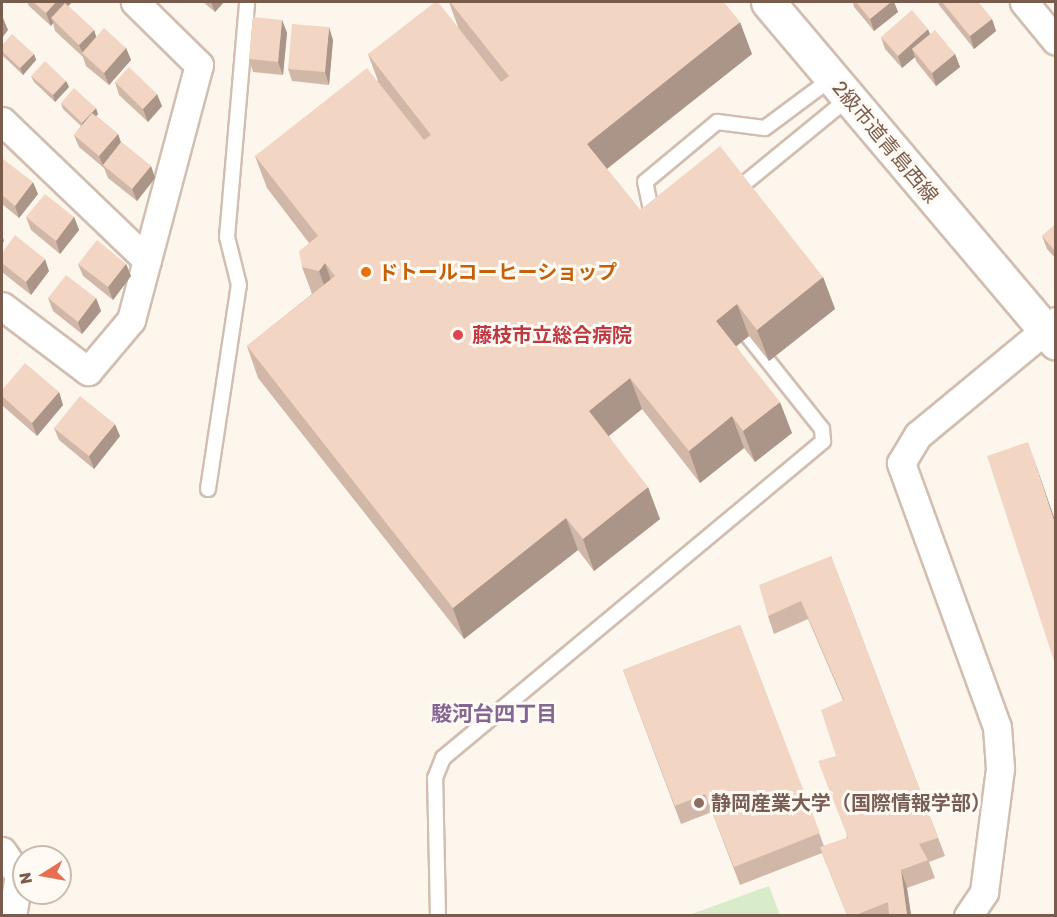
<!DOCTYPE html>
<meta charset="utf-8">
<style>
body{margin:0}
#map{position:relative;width:1057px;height:917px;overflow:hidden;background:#fdf6ec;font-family:Rubik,"Noto Sans JP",sans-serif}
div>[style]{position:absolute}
.green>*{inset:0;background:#d8ecc9}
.roads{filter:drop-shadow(2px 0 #d1beb0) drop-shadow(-2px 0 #d1beb0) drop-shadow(0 2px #d1beb0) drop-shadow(0 -2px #d1beb0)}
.lane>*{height:14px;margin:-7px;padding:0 7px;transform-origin:7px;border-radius:7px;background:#fff}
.street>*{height:27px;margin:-13.5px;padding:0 13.5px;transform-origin:13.5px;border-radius:13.5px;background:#fff}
.secondary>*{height:33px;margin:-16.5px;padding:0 16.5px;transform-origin:16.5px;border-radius:16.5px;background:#fff}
.wall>*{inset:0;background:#d1b7a8}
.shaded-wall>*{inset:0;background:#aa9588}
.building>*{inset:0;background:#f3d5c3}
.dots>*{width:16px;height:16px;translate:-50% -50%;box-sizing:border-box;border:3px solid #fffaf3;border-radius:50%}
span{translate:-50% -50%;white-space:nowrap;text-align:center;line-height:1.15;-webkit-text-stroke:6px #fffaf3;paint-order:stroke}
.street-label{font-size:20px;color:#7a5c4d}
.food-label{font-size:20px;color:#c56008;font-weight:700}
.left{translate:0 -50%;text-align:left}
.health-label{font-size:20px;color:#be3a42;font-weight:700}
.education-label{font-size:20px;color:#785e54;font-weight:700}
.neighbourhood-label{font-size:21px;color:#846695;font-weight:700}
.frame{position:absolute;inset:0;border:3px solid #7a5c4d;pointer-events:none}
.north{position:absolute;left:12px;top:845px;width:60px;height:60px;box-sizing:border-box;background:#fffaf3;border:2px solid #cabbb1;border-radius:50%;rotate:259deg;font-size:16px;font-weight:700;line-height:24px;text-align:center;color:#7a5c4d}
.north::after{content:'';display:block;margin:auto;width:21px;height:27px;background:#e76f51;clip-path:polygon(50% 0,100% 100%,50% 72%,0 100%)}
</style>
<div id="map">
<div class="green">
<i style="clip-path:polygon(769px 886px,780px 915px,689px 915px)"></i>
</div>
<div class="roads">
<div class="lane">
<i style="left:734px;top:192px;width:149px;rotate:-39.3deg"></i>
<i style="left:653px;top:219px;width:38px;rotate:-102deg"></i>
<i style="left:645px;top:182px;width:94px;rotate:-39.8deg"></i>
<i style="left:717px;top:122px;width:48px;rotate:7.1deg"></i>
<i style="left:765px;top:128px;width:84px;rotate:-36.7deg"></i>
<i style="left:208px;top:489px;width:206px;rotate:-81.4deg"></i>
<i style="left:239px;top:285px;width:49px;rotate:-104deg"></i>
<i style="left:227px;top:237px;width:236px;rotate:-85.1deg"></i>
<i style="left:438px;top:916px;width:138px;rotate:-91.2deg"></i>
<i style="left:435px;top:778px;width:22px;rotate:-68deg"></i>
<i style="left:443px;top:758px;width:495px;rotate:-39.8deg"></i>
<i style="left:823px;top:441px;width:12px;rotate:-95deg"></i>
<i style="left:822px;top:429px;width:137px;rotate:-128.5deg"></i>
</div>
<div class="street">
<i style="left:1024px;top:2px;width:50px;rotate:50.6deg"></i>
<i style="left:2px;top:121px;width:201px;rotate:43.8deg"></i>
<i style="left:2px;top:306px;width:108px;rotate:37.1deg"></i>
<i style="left:88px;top:371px;width:67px;rotate:-49.9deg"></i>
<i style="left:131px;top:320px;width:264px;rotate:-75.1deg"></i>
<i style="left:199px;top:65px;width:90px;rotate:-135.5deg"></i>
<i style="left:2px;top:851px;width:29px;rotate:55deg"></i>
<i style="left:19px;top:875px;width:42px;rotate:99.7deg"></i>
<i style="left:968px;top:916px;width:29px;rotate:-56deg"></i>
<i style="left:984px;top:892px;width:125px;rotate:-82.6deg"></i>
<i style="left:1000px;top:768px;width:41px;rotate:-94.2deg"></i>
<i style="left:997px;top:727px;width:281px;rotate:-110deg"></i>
<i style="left:901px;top:463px;width:33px;rotate:-59deg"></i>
<i style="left:918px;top:435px;width:179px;rotate:-39.6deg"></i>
</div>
<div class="secondary">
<i style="left:768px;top:2px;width:446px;rotate:49.8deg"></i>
</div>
</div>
<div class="wall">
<i style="clip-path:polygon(27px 2px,72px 2px,68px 6px,94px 30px,96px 37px,126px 48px,131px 60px,109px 85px,86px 66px,83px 57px,55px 31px,53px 23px,51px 26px,29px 6px)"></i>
<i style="clip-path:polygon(203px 2px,224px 2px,215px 12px)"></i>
<i style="clip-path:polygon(449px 2px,724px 2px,752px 54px,607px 169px,640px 210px,823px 277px,835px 309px,769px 361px,749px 336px,736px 346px,792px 433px,755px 462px,744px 448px,700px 483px,642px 409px,609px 436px,660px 519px,594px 571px,578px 550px,464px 639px,258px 378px,247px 346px,312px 294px,302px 267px,309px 243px,267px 188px,255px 156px,378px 81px,368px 54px,458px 27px)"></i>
<i style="clip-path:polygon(853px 2px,894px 2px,898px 12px,874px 31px,854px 7px)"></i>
<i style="clip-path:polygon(938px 2px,978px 2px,992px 19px,996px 31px,974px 49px,939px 5px)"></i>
<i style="clip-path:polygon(282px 20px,287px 33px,283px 75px,253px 72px,249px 59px)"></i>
<i style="clip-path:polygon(930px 34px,955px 54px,960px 67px,936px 86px,916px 61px,915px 57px,902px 68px,885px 49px,881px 37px)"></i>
<i style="clip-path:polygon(333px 40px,329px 85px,292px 81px,288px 69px)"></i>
<i style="clip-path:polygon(2px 45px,34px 54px,36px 60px,23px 75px,2px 55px)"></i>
<i style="clip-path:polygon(31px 76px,66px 81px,69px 87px,55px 102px,34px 82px)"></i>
<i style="clip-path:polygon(115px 82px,162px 106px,148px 122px,119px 95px)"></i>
<i style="clip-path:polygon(61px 103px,98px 114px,96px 116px,118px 134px,121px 142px,151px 166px,155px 178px,137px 201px,108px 178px,104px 168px,79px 147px,74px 135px,81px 126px,63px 109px)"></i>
<i style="clip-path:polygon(2px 161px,38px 194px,19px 218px,2px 204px)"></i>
<i style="clip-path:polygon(26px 217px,74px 217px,79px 230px,60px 254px,31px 230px)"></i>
<i style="clip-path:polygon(1056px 224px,1056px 259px,1047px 249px,1042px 236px)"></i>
<i style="clip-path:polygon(2px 253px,49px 271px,31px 295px,2px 272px)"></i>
<i style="clip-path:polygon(78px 264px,126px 264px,131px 276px,113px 300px,83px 276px)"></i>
<i style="clip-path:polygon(48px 298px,96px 298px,101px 311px,82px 334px,53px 311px)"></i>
<i style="clip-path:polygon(2px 390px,59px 392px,63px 405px,37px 436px,3px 406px,2px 403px)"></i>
<i style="clip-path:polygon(54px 428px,120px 436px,94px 469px,59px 440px)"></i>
<i style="clip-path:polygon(831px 556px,945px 856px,929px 862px,935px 878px,907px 888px,911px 915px,847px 915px,822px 853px,740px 885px,712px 812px,681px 824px,623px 670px,740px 625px,824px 846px,847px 838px,836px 756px,843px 700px,808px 619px,774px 634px,768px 616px)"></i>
</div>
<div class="shaded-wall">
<i style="clip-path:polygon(56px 2px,72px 2px,54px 22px,51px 18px,53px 23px,51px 26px,46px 13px)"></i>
<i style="clip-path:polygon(211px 2px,224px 2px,215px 12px)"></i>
<i style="clip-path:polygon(891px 2px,894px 2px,898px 12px,874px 31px,870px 19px)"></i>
<i style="clip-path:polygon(3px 18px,8px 30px,2px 38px,2px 20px)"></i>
<i style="clip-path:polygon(992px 19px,996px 31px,974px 49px,970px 36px)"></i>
<i style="clip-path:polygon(282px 20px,287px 33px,283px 75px,278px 62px)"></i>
<i style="clip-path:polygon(740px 22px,752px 54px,599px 175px,587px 144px)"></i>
<i style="clip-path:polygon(329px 27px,333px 40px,329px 85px,325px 72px)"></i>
<i style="clip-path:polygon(928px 29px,933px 42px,912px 49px,915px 57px,902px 68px,898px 56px)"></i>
<i style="clip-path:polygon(94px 30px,98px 42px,83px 54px,79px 45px)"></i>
<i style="clip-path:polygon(126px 48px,131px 60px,109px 85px,104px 73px)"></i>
<i style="clip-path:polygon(34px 54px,36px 60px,23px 75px,20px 68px)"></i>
<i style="clip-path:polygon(955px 54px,960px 67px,936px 86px,932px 73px)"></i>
<i style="clip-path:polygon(66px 81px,69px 87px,55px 102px,53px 95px)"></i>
<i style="clip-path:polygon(157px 94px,162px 106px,148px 122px,143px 109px)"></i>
<i style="clip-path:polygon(96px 108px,98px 114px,85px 129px,82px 123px)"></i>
<i style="clip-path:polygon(118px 134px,122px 146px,103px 165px,104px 168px,99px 156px)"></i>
<i style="clip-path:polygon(151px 166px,155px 178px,137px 201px,132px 189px)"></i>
<i style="clip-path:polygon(33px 182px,38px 194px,19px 218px,15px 206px)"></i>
<i style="clip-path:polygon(74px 217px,79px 230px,60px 254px,56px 241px)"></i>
<i style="clip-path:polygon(2px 234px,4px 241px,2px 244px)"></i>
<i style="clip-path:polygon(45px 259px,49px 271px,31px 295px,26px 282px)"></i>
<i style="clip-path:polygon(325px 263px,336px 295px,330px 303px,319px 271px)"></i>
<i style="clip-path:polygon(126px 264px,131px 276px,113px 300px,108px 287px)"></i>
<i style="clip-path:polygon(823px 277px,835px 309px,769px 361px,757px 330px)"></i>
<i style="clip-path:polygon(96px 298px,101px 311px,82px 334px,78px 322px)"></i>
<i style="clip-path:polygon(737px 304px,749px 336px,728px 353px,716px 321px)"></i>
<i style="clip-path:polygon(630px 378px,642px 409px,600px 443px,589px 411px)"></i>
<i style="clip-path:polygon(59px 392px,63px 405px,37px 436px,32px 423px)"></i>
<i style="clip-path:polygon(780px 402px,792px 433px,755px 462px,743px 431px)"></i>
<i style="clip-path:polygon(732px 416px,744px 448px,700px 483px,689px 451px)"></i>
<i style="clip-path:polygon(115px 424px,120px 436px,94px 469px,89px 456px)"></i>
<i style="clip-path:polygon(1028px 442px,1056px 523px,1056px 527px)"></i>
<i style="clip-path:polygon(648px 487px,660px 519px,594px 571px,583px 539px)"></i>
<i style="clip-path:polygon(566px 518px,578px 550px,464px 639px,453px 608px)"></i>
<i style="clip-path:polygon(901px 870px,907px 888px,911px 915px,907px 915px)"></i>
</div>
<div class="building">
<i style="clip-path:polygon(33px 2px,56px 2px,46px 13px)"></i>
<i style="clip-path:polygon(435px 2px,438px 2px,501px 82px,509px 76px,450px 2px,724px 2px,740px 22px,587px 144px,640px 210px,720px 146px,823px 277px,757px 330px,737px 304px,716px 321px,780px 402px,743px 431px,732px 416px,689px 451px,630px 378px,589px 411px,648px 487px,583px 539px,566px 518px,453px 608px,247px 346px,335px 276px,325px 263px,319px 271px,302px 267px,299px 251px,318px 236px,255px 156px,367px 68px,424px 140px,431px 135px,368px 54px)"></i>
<i style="clip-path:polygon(856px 2px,891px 2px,870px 19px)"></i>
<i style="clip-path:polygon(942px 2px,978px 2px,992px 19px,970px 36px)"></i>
<i style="clip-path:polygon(65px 3px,94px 30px,79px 45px,51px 18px)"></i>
<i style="clip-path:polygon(912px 10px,928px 29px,898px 56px,881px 37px)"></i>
<i style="clip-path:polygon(253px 17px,282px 20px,278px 62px,249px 59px)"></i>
<i style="clip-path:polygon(292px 24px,329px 27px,325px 72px,288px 69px)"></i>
<i style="clip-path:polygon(104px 28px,126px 48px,104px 73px,82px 53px)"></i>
<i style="clip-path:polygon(935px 30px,955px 54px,932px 73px,912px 49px)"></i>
<i style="clip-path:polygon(12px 34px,34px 54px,20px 68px,2px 51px,2px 45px)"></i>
<i style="clip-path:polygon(45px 61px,66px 81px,53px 95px,31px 76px)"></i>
<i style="clip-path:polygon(129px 67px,157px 94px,143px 109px,115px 82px)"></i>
<i style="clip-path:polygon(74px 88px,96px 108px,82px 123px,61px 103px)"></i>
<i style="clip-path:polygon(92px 113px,118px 134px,99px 156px,74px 135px)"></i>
<i style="clip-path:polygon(121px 142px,151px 166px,132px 189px,103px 165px)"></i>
<i style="clip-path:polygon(3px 159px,33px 182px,15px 206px,2px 195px,2px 161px)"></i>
<i style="clip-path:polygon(45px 194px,74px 217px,56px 241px,26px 217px)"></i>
<i style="clip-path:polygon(1056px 224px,1056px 252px,1042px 236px)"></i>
<i style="clip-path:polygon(15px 235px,45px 259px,26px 282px,2px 263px,2px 253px)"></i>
<i style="clip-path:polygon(97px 240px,126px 264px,108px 287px,78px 264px)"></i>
<i style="clip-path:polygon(66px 275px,96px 298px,78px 322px,48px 298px)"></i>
<i style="clip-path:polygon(25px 363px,59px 392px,32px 423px,2px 396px,2px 390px)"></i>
<i style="clip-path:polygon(80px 396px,115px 424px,89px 456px,54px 428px)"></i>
<i style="clip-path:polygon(1028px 442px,1056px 527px,1056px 667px,987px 456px)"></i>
<i style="clip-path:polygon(831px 556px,938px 838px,919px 844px,928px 860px,901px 870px,907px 915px,889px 915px,888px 902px,856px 915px,847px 915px,820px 847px,848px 838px,818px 761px,836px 756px,821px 710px,844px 700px,801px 601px,768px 616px,759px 585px)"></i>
<i style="clip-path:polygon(740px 625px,820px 833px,734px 867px,705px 794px,675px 806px,623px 670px)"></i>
</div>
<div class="dots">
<i style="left:366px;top:272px;background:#e8710a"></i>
<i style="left:458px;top:335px;background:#e0444e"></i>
<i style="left:699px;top:803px;background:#8d6e63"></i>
</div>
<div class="street-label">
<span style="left:885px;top:142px;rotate:50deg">2級市道青島西線</span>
</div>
<div class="food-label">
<span class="left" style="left:378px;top:272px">ドトールコーヒーショップ</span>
</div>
<div class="health-label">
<span class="left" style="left:472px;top:335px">藤枝市立総合病院</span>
</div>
<div class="education-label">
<span class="left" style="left:711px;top:803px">静岡産業大学（国際情報学部）</span>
</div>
<div class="neighbourhood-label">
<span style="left:494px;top:714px">駿河台四丁目</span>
</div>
<div class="frame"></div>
<div class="north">N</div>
</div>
